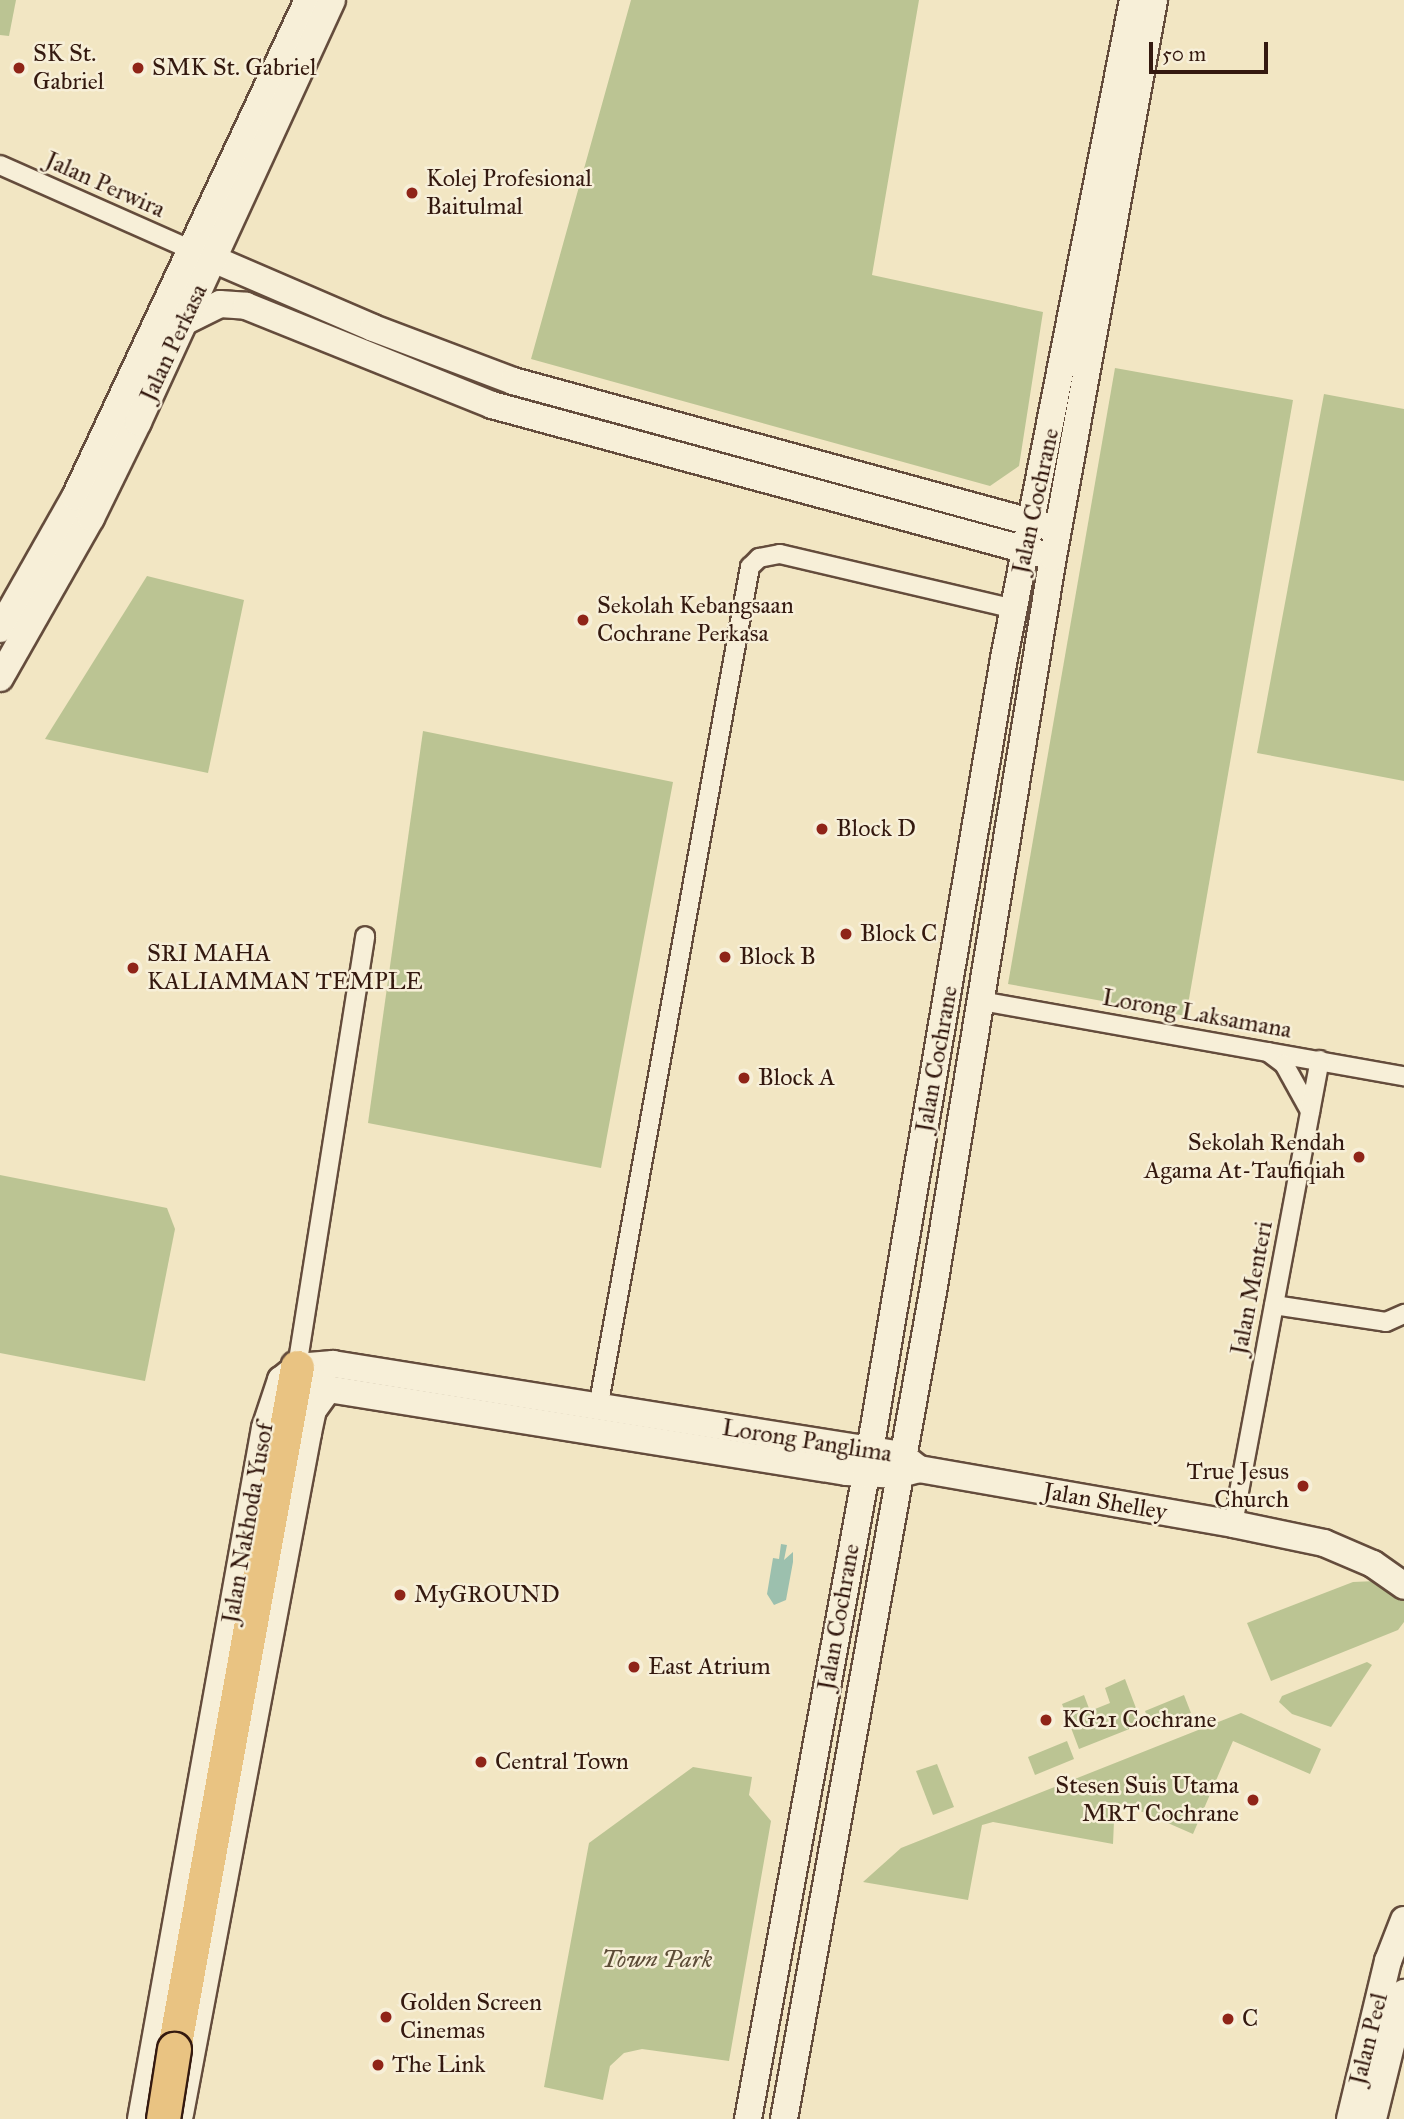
<!DOCTYPE html>
<style>
body{margin:0}
#map{position:relative;width:1404px;height:2119px;overflow:hidden;background:#f2e6c3;font-family:"IM FELL Great Primer",serif}
div>[style]{position:absolute}
.green>*{inset:0;background:#bbc493}
.water>*{inset:0;background:#9cc0ae}
.roads{filter:drop-shadow(2px 0 #644c3c) drop-shadow(-2px 0 #644c3c) drop-shadow(0 2px #644c3c) drop-shadow(0 -2px #644c3c)}
.street>*{height:18px;margin:-9px;padding:0 9px;transform-origin:9px;border-radius:9px;background:#f7efd8}
.secondary>*{height:26px;margin:-13px;padding:0 13px;transform-origin:13px;border-radius:13px;background:#f7efd8}
.highway>*{height:33px;margin:-16.5px;padding:0 16.5px;transform-origin:16.5px;border-radius:16.5px;background:#e9c382}
.bridges{filter:drop-shadow(2px 0 #34190f) drop-shadow(-2px 0 #34190f) drop-shadow(0 2px #34190f) drop-shadow(0 -2px #34190f)}
.highway-bridge>*{height:33px;margin:-16.5px;padding:0 16.5px;transform-origin:16.5px;border-radius:16.5px;background:#e9c382}
.dots>*{width:19px;height:19px;translate:-50% -50%;box-sizing:border-box;border:4px solid #f7efd8;border-radius:50%}
span{translate:-50% -50%;white-space:nowrap;text-align:center;line-height:1.15;-webkit-text-stroke:5px #f7efd8;paint-order:stroke}
.poi-label{font-size:24px;color:#34190f}
.left{translate:0 -50%;text-align:left}
.right{translate:-100% -50%;text-align:right}
.street-label{font-size:24px;color:#34190f}
.park-label{font-size:24px;color:#5c4c37;font-style:italic}
.scale{position:absolute;left:1149px;top:42px;width:119px;height:32px;box-sizing:border-box;border:4px solid #34190f;border-top:0;padding-left:9px;font-size:21px;line-height:24px;white-space:nowrap;color:#34190f;-webkit-text-stroke:5px #f7efd8;paint-order:stroke}
</style>
<div id="map">
<div class="green">
<i style="clip-path:polygon(0 0,16px 0,9px 36px,0 35px)"></i>
<i style="clip-path:polygon(631px 0,919px 0,872px 275px,1043px 312px,1019px 466px,990px 486px,531px 359px)"></i>
<i style="clip-path:polygon(1115px 368px,1293px 400px,1186px 1016px,1008px 984px)"></i>
<i style="clip-path:polygon(1324px 394px,1404px 409px,1404px 781px,1257px 753px)"></i>
<i style="clip-path:polygon(147px 576px,244px 600px,208px 773px,45px 739px)"></i>
<i style="clip-path:polygon(423px 731px,673px 782px,601px 1168px,368px 1123px)"></i>
<i style="clip-path:polygon(0 1175px,167px 1208px,175px 1229px,145px 1381px,0 1353px)"></i>
<i style="clip-path:polygon(1376px 1581px,1404px 1599px,1404px 1622px,1398px 1630px,1271px 1681px,1247px 1623px,1353px 1582px)"></i>
<i style="clip-path:polygon(1367px 1662px,1372px 1665px,1331px 1727px,1292px 1714px,1279px 1702px,1282px 1696px)"></i>
<i style="clip-path:polygon(1125px 1679px,1142px 1724px,1079px 1749px,1062px 1704px,1084px 1695px,1090px 1711px,1110px 1703px,1105px 1688px)"></i>
<i style="clip-path:polygon(1184px 1695px,1191px 1713px,1152px 1728px,1145px 1711px)"></i>
<i style="clip-path:polygon(1241px 1713px,1321px 1749px,1310px 1774px,1233px 1741px,1193px 1834px,1122px 1803px,1114px 1821px,1113px 1844px,993px 1822px,982px 1825px,968px 1900px,863px 1882px,901px 1848px)"></i>
<i style="clip-path:polygon(1067px 1741px,1074px 1759px,1035px 1775px,1028px 1757px)"></i>
<i style="clip-path:polygon(937px 1764px,954px 1807px,933px 1815px,916px 1771px)"></i>
<i style="clip-path:polygon(693px 1767px,752px 1777px,749px 1795px,771px 1821px,729px 2061px,642px 2049px,624px 2053px,610px 2066px,603px 2100px,544px 2087px,589px 1843px)"></i>
</div>
<div class="water">
<i style="clip-path:polygon(781px 1544px,787px 1545px,784px 1560px,793px 1552px,793px 1562px,786px 1600px,774px 1605px,767px 1594px,773px 1558px,779px 1559px)"></i>
</div>
<div class="roads">
<div class="street">
<i style="left:0;top:165px;width:208px;rotate:23.9deg"></i>
<i style="left:981px;top:1001px;width:430px;rotate:10.1deg"></i>
<i style="left:1268px;top:1052px;width:20px;rotate:37deg"></i>
<i style="left:1284px;top:1064px;width:54px;rotate:61deg"></i>
<i style="left:1274px;top:1305px;width:113px;rotate:8.6deg"></i>
<i style="left:1386px;top:1322px;width:20px;rotate:-24deg"></i>
<i style="left:297px;top:1367px;width:436px;rotate:-81deg"></i>
<i style="left:598px;top:1408px;width:855px;rotate:-79.76deg"></i>
<i style="left:750px;top:567px;width:13px;rotate:-45deg"></i>
<i style="left:759px;top:558px;width:21px;rotate:-11deg"></i>
<i style="left:780px;top:554px;width:240px;rotate:13.2deg"></i>
<i style="left:1233px;top:1524px;width:472px;rotate:-79.4deg"></i>
</div>
<div class="secondary">
<i style="left:190px;top:249px;width:199px;rotate:23.3deg"></i>
<i style="left:373px;top:328px;width:150px;rotate:20.7deg"></i>
<i style="left:513px;top:381px;width:556px;rotate:15.24deg"></i>
<i style="left:184px;top:322px;width:40px;rotate:-26.6deg"></i>
<i style="left:220px;top:304px;width:26px;rotate:4deg"></i>
<i style="left:246px;top:306px;width:265px;rotate:21.9deg"></i>
<i style="left:492px;top:405px;width:569px;rotate:15.18deg"></i>
<i style="left:0;top:629px;width:152px;rotate:-60.4deg"></i>
<i style="left:75px;top:497px;width:549px;rotate:-64.88deg"></i>
<i style="left:0;top:678px;width:184px;rotate:-60.4deg"></i>
<i style="left:91px;top:518px;width:107px;rotate:-63.9deg"></i>
<i style="left:138px;top:422px;width:464px;rotate:-65.3deg"></i>
<i style="left:297px;top:1367px;width:38px;rotate:35deg"></i>
<i style="left:328px;top:1389px;width:526px;rotate:9.09deg"></i>
<i style="left:847px;top:1472px;width:50px;rotate:3.4deg"></i>
<i style="left:897px;top:1475px;width:23px;rotate:-15deg"></i>
<i style="left:919px;top:1469px;width:319px;rotate:9.9deg"></i>
<i style="left:1233px;top:1524px;width:93px;rotate:11.8deg"></i>
<i style="left:1324px;top:1543px;width:53px;rotate:23.2deg"></i>
<i style="left:1373px;top:1564px;width:38px;rotate:35deg"></i>
<i style="left:180px;top:2114px;width:693px;rotate:-79.35deg"></i>
<i style="left:308px;top:1433px;width:24px;rotate:-78deg"></i>
<i style="left:313px;top:1410px;width:26px;rotate:-54deg"></i>
<i style="left:141px;top:2119px;width:702px;rotate:-79.83deg"></i>
<i style="left:265px;top:1428px;width:51px;rotate:-71.6deg"></i>
<i style="left:281px;top:1380px;width:21px;rotate:-39deg"></i>
<i style="left:297px;top:1367px;width:36px;rotate:-5deg"></i>
<i style="left:333px;top:1364px;width:575px;rotate:9.1deg"></i>
<i style="left:901px;top:1455px;width:23px;rotate:38deg"></i>
<i style="left:748px;top:2119px;width:656px;rotate:-79.63deg"></i>
<i style="left:866px;top:1474px;width:828px;rotate:-80.4deg"></i>
<i style="left:1004px;top:658px;width:671px;rotate:-78.91deg"></i>
<i style="left:784px;top:2119px;width:840px;rotate:-79.79deg"></i>
<i style="left:933px;top:1292px;width:745px;rotate:-80.73deg"></i>
<i style="left:1053px;top:557px;width:566px;rotate:-79.72deg"></i>
<i style="left:1350px;top:2119px;width:163px;rotate:-76.5deg"></i>
<i style="left:1388px;top:1961px;width:44px;rotate:-68.7deg"></i>
<i style="left:1373px;top:2119px;width:130px;rotate:-76.2deg"></i>
</div>
<div class="highway">
<i style="left:174px;top:2049px;width:693px;rotate:-79.78deg"></i>
</div>
</div>
<div class="bridges">
<div class="highway-bridge">
<i style="left:163px;top:2119px;width:71px;rotate:-81.1deg"></i>
</div>
</div>
<div class="dots">
<i style="left:19px;top:68px;background:#8f2418"></i>
<i style="left:138px;top:68px;background:#8f2418"></i>
<i style="left:412px;top:193px;background:#8f2418"></i>
<i style="left:583px;top:620px;background:#8f2418"></i>
<i style="left:822px;top:829px;background:#8f2418"></i>
<i style="left:846px;top:934px;background:#8f2418"></i>
<i style="left:725px;top:957px;background:#8f2418"></i>
<i style="left:133px;top:968px;background:#8f2418"></i>
<i style="left:744px;top:1078px;background:#8f2418"></i>
<i style="left:1359px;top:1157px;background:#8f2418"></i>
<i style="left:1303px;top:1486px;background:#8f2418"></i>
<i style="left:400px;top:1595px;background:#8f2418"></i>
<i style="left:634px;top:1667px;background:#8f2418"></i>
<i style="left:1046px;top:1720px;background:#8f2418"></i>
<i style="left:481px;top:1762px;background:#8f2418"></i>
<i style="left:1253px;top:1800px;background:#8f2418"></i>
<i style="left:386px;top:2017px;background:#8f2418"></i>
<i style="left:1228px;top:2019px;background:#8f2418"></i>
<i style="left:378px;top:2065px;background:#8f2418"></i>
</div>
<div class="poi-label">
<span class="left" style="left:33px;top:68px">SK St.<br>Gabriel</span>
<span class="left" style="left:152px;top:68px">SMK St. Gabriel</span>
<span class="left" style="left:426px;top:193px">Kolej Profesional<br>Baitulmal</span>
<span class="left" style="left:597px;top:620px">Sekolah Kebangsaan<br>Cochrane Perkasa</span>
<span class="left" style="left:836px;top:829px">Block D</span>
<span class="left" style="left:860px;top:934px">Block C</span>
<span class="left" style="left:147px;top:968px">SRI MAHA<br>KALIAMMAN TEMPLE</span>
<span class="left" style="left:739px;top:957px">Block B</span>
<span class="left" style="left:758px;top:1078px">Block A</span>
<span class="right" style="left:1345px;top:1157px">Sekolah Rendah<br>Agama At-Taufiqiah</span>
<span class="right" style="left:1289px;top:1486px">True Jesus<br>Church</span>
<span class="left" style="left:414px;top:1595px">MyGROUND</span>
<span class="left" style="left:648px;top:1667px">East Atrium</span>
<span class="left" style="left:1062px;top:1720px">KG21 Cochrane</span>
<span class="left" style="left:495px;top:1762px">Central Town</span>
<span class="right" style="left:1239px;top:1800px">Stesen Suis Utama<br>MRT Cochrane</span>
<span class="left" style="left:400px;top:2017px">Golden Screen<br>Cinemas</span>
<span class="left" style="left:1242px;top:2019px">C</span>
<span class="left" style="left:392px;top:2065px">The Link</span>
</div>
<div class="street-label">
<span style="left:105px;top:185px;rotate:24deg">Jalan Perwira</span>
<span style="left:174px;top:343px;rotate:-65deg">Jalan Perkasa</span>
<span style="left:1036px;top:501px;rotate:-78deg">Jalan Cochrane</span>
<span style="left:1197px;top:1014px;rotate:10deg">Lorong Laksamana</span>
<span style="left:937px;top:1059px;rotate:-80deg">Jalan Cochrane</span>
<span style="left:1252px;top:1288px;rotate:-79deg">Jalan Menteri</span>
<span style="left:807px;top:1441px;rotate:9deg">Lorong Panglima</span>
<span style="left:1105px;top:1502px;rotate:10deg">Jalan Shelley</span>
<span style="left:248px;top:1523px;rotate:-80deg">Jalan Nakhoda Yusof</span>
<span style="left:839px;top:1617px;rotate:-80deg">Jalan Cochrane</span>
<span style="left:1369px;top:2039px;rotate:-76deg">Jalan Peel</span>
</div>
<div class="park-label">
<span style="left:657px;top:1960px">Town Park</span>
</div>
<div class="scale">50 m</div>
</div>
